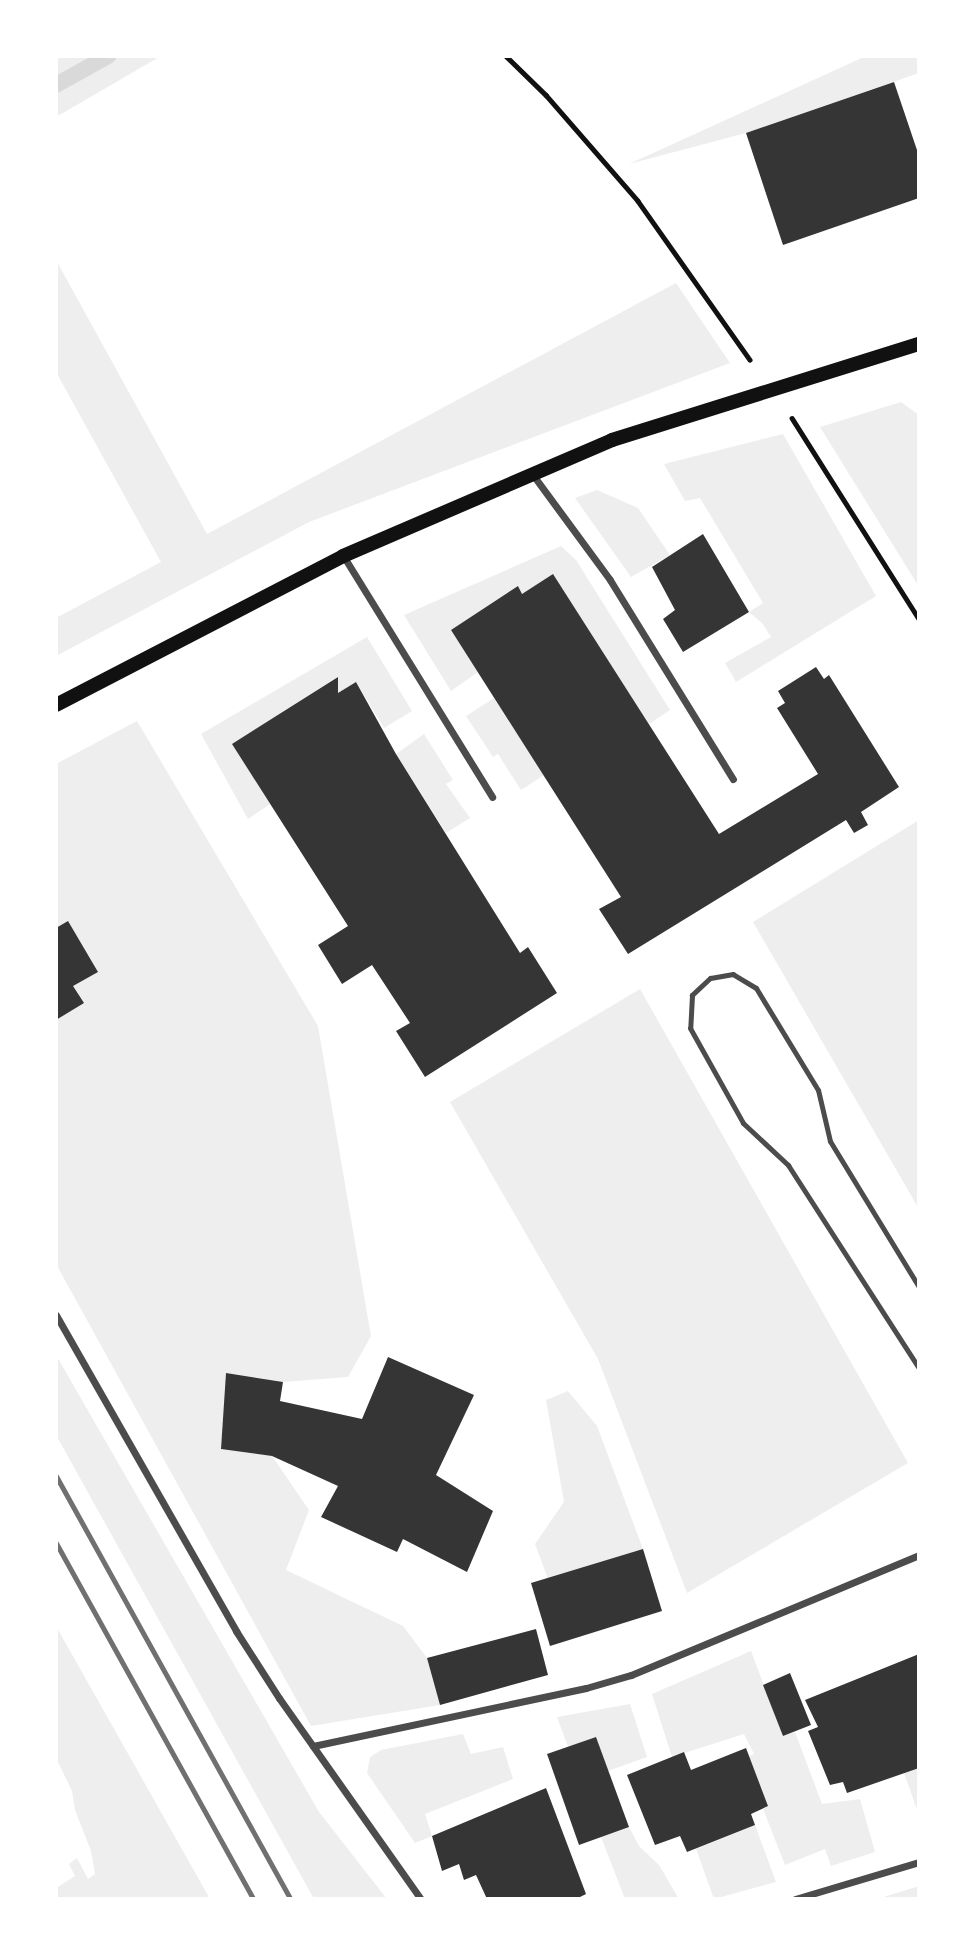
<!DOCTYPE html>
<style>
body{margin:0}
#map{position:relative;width:975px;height:1955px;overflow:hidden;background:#fff;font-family:"Crimson Pro",serif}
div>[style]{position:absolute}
.green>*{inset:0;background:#eee}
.stream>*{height:16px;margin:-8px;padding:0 8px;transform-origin:8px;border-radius:8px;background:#d9d9d9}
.building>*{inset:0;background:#353535}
.path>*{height:4.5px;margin:-2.25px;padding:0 2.25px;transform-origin:2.25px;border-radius:2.25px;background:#111}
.service>*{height:5px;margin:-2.5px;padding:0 2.5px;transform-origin:2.5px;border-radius:2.5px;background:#4c4c4c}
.minor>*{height:7px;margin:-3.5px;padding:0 3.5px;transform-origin:3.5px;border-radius:3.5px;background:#4c4c4c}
.secondary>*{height:14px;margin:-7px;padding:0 7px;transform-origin:7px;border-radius:7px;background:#111}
.rail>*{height:5px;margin:-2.5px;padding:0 2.5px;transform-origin:2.5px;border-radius:2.5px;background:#707070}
span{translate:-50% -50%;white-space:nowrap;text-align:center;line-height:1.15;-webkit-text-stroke:7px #fff;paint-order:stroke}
.frame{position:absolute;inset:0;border:58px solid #fff;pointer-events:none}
</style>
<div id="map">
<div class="green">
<i style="clip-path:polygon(56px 56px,161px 56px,56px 117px)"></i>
<i style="clip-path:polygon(866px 56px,919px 56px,919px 73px,746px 133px,629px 164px)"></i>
<i style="clip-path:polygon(56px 260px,207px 534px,676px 283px,730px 363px,309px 522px,56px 656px,56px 618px,161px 562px,56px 372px)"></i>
<i style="clip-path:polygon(901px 402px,919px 415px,919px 587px,820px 427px)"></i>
<i style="clip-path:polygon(783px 434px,876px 596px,736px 682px,725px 663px,771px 637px,763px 624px,749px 612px,763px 603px,700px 498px,685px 501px,664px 464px)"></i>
<i style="clip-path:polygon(597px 490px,638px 508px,670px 555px,631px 577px,575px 498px)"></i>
<i style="clip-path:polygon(561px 546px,576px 560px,670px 710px,649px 724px,553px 575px,522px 594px,518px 586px,451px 630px,478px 672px,451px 691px,404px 615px)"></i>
<i style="clip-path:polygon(367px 637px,412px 711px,384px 728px,356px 682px,338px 693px,337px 677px,233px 744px,270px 804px,248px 819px,201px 734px)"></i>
<i style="clip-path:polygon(494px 698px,544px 775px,521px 790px,498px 754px,493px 757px,466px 716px)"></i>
<i style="clip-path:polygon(137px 721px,318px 1026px,371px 1336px,348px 1377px,283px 1382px,227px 1373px,221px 1449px,272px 1456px,309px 1510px,286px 1570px,403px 1626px,427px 1658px,440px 1705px,311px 1726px,56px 1264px,56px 764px)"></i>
<i style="clip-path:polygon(424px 734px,453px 780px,446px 784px,470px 818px,446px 833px,396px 754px)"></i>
<i style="clip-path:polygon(919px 820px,919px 1209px,753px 922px)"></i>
<i style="clip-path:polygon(640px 989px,908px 1463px,687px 1593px,598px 1359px,450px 1102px)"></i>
<i style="clip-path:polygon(56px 1355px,319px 1812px,387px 1899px,314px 1899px,56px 1435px)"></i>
<i style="clip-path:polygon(568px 1391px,597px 1426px,643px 1549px,548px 1579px,535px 1544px,564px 1502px,546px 1400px)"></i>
<i style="clip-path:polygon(56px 1626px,210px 1899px,56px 1899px,56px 1888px,75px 1876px,69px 1864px,77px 1858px,88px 1879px,95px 1874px,91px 1851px,75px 1810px,72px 1791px,56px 1758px)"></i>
<i style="clip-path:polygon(751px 1651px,783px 1736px,795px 1732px,822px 1804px,860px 1799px,875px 1852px,831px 1866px,825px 1849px,785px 1865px,763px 1809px,768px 1806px,749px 1756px,754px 1754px,744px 1734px,672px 1757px,652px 1694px)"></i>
<i style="clip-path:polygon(630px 1704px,647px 1757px,608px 1771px,596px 1737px,568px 1747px,557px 1717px)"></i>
<i style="clip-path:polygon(463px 1734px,471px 1754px,503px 1747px,513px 1779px,425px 1814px,432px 1836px,415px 1843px,367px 1773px,370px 1757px,381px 1750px)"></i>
<i style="clip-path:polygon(919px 1768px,919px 1815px,904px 1773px)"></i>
<i style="clip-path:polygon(755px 1825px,776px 1882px,714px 1899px,696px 1849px)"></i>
<i style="clip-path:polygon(629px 1827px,639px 1846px,659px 1865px,679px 1899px,625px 1899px,601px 1837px)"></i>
<i style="clip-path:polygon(919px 1886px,919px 1899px,877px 1899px)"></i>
</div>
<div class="stream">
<i style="left:56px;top:85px;width:60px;rotate:-29.1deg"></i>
</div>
<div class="building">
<i style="clip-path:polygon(894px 82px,919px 156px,919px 198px,783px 245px,746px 133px)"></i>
<i style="clip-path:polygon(703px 534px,749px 612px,683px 652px,663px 619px,675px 610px,652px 567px)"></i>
<i style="clip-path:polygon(553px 574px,719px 834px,818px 774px,777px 708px,785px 703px,778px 691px,816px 667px,824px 679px,829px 675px,899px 787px,861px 812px,868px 825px,854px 833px,846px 820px,628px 954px,599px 909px,621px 897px,451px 630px,518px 586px,522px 594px)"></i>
<i style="clip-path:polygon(338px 677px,338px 693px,356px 682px,396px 754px,520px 953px,528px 947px,557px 993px,425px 1077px,396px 1031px,410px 1023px,372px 965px,342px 984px,318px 945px,348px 926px,232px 744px)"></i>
<i style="clip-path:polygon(68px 921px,98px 972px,73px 986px,84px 1003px,56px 1020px,56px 928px)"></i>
<i style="clip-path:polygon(388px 1357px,474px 1395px,436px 1475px,493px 1511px,467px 1572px,403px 1539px,397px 1552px,321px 1517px,338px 1486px,272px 1456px,221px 1449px,226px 1373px,283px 1382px,280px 1401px,362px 1419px)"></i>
<i style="clip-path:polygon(643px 1549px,662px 1611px,550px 1646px,531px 1583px)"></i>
<i style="clip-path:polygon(536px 1629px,548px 1675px,440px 1705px,427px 1658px)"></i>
<i style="clip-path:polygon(919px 1654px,919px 1768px,847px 1793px,843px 1782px,830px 1785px,808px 1731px,818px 1727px,805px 1700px)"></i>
<i style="clip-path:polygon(790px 1673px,811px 1725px,783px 1736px,763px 1685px)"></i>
<i style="clip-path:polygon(596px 1737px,629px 1827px,579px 1845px,547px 1754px)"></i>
<i style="clip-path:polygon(746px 1748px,768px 1806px,751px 1814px,755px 1825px,687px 1852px,680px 1836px,655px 1845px,627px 1775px,684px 1752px,691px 1770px)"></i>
<i style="clip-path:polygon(546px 1788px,586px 1894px,576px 1899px,487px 1899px,476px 1875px,464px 1880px,459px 1864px,442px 1871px,432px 1836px)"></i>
</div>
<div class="path">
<i style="left:506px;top:56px;width:56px;rotate:44.3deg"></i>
<i style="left:546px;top:95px;width:140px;rotate:49deg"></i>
<i style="left:638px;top:201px;width:194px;rotate:54.8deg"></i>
<i style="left:792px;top:418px;width:238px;rotate:57.7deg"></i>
</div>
<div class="service">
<i style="left:919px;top:1287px;width:171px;rotate:-121.4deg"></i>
<i style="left:830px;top:1141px;width:52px;rotate:-103.2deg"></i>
<i style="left:818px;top:1090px;width:119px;rotate:-121.3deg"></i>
<i style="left:756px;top:988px;width:27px;rotate:-149deg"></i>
<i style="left:733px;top:974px;width:23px;rotate:170deg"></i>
<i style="left:710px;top:978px;width:25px;rotate:137deg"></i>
<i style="left:692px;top:995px;width:33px;rotate:93deg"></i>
<i style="left:690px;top:1028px;width:109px;rotate:60.8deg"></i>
<i style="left:743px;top:1123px;width:62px;rotate:43deg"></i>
<i style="left:788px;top:1165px;width:242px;rotate:57.2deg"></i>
</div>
<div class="minor">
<i style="left:533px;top:475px;width:130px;rotate:53.7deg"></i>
<i style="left:610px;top:580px;width:234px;rotate:58.3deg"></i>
<i style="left:344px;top:557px;width:282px;rotate:58.3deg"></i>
<i style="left:56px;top:1315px;width:364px;rotate:60.3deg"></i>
<i style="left:236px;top:1631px;width:80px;rotate:57.3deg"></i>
<i style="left:279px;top:1698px;width:246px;rotate:54.8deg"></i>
<i style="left:313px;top:1746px;width:279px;rotate:-12deg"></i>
<i style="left:586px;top:1688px;width:47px;rotate:-16.1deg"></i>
<i style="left:631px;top:1675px;width:312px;rotate:-22.6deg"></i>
<i style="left:795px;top:1899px;width:129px;rotate:-16.6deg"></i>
</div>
<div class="secondary">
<i style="left:56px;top:705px;width:323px;rotate:-27.4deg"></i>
<i style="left:343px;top:556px;width:293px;rotate:-23.3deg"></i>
<i style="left:612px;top:440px;width:322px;rotate:-17.4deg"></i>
</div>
<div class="rail">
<i style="left:56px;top:1476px;width:483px;rotate:61deg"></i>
<i style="left:56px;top:1543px;width:407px;rotate:61deg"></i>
</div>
<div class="frame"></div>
</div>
